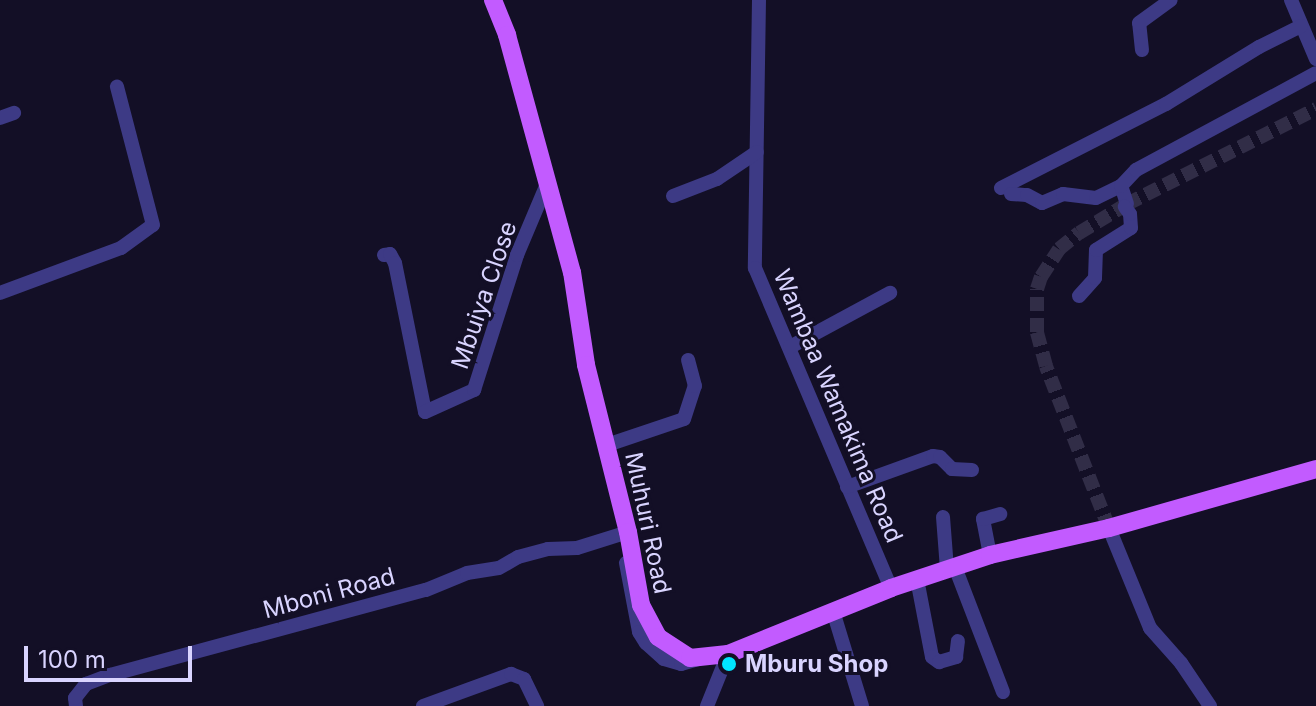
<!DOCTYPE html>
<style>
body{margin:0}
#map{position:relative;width:1316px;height:706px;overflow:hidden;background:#130f26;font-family:Inter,sans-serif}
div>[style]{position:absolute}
.minor-tunnel>*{height:14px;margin-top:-7px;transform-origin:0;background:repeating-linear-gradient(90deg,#312d47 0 14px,transparent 0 21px)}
.minor>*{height:14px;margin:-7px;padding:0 7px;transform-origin:7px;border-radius:7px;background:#3d3a85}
.major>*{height:18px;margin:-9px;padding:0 9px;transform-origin:9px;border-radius:9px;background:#c25bff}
.dots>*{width:22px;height:22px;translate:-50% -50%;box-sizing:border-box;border:4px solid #130f26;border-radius:50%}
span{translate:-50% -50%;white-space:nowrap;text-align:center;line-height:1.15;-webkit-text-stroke:6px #130f26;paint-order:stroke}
.street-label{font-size:24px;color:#d9d4ff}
.poi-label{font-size:24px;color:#d9d4ff;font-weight:700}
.left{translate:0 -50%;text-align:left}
.scale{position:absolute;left:24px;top:646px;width:168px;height:36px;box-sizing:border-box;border:4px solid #d9d4ff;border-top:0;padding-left:10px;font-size:24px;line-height:28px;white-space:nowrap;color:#d9d4ff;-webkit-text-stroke:6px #130f26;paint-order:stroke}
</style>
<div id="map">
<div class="minor-tunnel">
<i style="left:1109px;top:528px;width:174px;rotate:-111.3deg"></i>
<i style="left:1046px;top:366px;width:35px;rotate:-105deg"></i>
<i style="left:1037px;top:332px;width:43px;rotate:-90deg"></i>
<i style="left:1037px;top:289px;width:13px;rotate:-72deg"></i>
<i style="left:1041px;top:277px;width:33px;rotate:-57deg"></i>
<i style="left:1059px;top:249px;width:26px;rotate:-39deg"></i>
<i style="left:1079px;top:233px;width:56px;rotate:-31.1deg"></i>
<i style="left:1127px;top:204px;width:212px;rotate:-26.7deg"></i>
</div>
<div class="minor">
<i style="left:759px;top:0;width:268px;rotate:90.9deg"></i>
<i style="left:755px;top:268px;width:348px;rotate:67deg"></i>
<i style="left:1291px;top:0;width:64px;rotate:67deg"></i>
<i style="left:1142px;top:50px;width:27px;rotate:-96deg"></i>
<i style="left:1139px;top:23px;width:39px;rotate:-36deg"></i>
<i style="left:0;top:118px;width:15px;rotate:-20deg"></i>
<i style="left:1001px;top:188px;width:185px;rotate:-27deg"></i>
<i style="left:1166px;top:104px;width:109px;rotate:-31.5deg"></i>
<i style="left:1259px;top:47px;width:47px;rotate:-26.6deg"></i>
<i style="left:1011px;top:194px;width:16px;rotate:4deg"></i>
<i style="left:1027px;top:195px;width:17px;rotate:28deg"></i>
<i style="left:1042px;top:203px;width:23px;rotate:-23deg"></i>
<i style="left:1063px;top:194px;width:33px;rotate:7deg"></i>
<i style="left:1096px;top:198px;width:28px;rotate:-26deg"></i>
<i style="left:673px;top:196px;width:47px;rotate:-21.1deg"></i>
<i style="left:717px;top:179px;width:48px;rotate:-34deg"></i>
<i style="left:1127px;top:204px;width:19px;rotate:-108deg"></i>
<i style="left:1121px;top:186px;width:22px;rotate:-47deg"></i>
<i style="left:1136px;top:170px;width:204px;rotate:-28.3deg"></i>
<i style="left:384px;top:255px;width:6px;rotate:-9deg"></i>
<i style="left:390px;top:254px;width:10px;rotate:61deg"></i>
<i style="left:395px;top:263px;width:152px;rotate:78.6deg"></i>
<i style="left:425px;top:412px;width:54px;rotate:-24.2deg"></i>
<i style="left:474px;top:390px;width:142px;rotate:-72.3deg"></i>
<i style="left:517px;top:255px;width:77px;rotate:-67.1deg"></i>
<i style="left:0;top:293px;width:129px;rotate:-20.4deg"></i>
<i style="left:121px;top:248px;width:39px;rotate:-36deg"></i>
<i style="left:153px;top:225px;width:143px;rotate:-104.6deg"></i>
<i style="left:1079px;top:296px;width:24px;rotate:-48deg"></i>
<i style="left:1095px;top:278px;width:28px;rotate:-88deg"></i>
<i style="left:1096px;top:250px;width:41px;rotate:-32.2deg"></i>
<i style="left:1131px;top:228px;width:14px;rotate:-94deg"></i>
<i style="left:1130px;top:214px;width:9px;rotate:-126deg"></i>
<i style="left:790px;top:347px;width:114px;rotate:-28.4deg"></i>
<i style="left:607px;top:445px;width:81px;rotate:-18.7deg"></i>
<i style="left:684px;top:419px;width:35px;rotate:-72deg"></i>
<i style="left:695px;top:386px;width:27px;rotate:-105deg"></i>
<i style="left:847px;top:487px;width:91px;rotate:-19.8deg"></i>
<i style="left:933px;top:456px;width:7px;rotate:8deg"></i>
<i style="left:940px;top:457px;width:17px;rotate:45deg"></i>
<i style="left:952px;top:469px;width:20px;rotate:3deg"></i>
<i style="left:943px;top:517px;width:52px;rotate:85.6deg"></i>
<i style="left:1109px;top:528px;width:108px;rotate:67.7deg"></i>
<i style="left:1150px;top:628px;width:47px;rotate:48.5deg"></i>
<i style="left:1181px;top:663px;width:52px;rotate:56deg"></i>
<i style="left:990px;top:555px;width:37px;rotate:-101deg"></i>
<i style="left:983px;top:519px;width:18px;rotate:-16deg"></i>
<i style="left:626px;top:563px;width:70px;rotate:79.3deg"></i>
<i style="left:639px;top:632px;width:13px;rotate:58deg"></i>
<i style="left:646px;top:643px;width:24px;rotate:42deg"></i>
<i style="left:664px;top:659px;width:18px;rotate:16deg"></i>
<i style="left:681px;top:664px;width:18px;rotate:-16deg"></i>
<i style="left:955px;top:567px;width:134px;rotate:69deg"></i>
<i style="left:917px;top:579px;width:79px;rotate:79.1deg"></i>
<i style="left:932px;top:657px;width:9px;rotate:36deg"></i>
<i style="left:939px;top:662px;width:18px;rotate:-16deg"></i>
<i style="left:956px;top:657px;width:16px;rotate:-83deg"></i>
<i style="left:833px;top:611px;width:99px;rotate:73deg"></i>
<i style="left:76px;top:706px;width:8px;rotate:-97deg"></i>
<i style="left:75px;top:698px;width:18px;rotate:-52deg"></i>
<i style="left:86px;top:684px;width:26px;rotate:-21deg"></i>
<i style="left:110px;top:675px;width:327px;rotate:-15.1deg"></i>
<i style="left:426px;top:590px;width:44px;rotate:-22.5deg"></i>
<i style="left:467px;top:573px;width:32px;rotate:-9deg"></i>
<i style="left:499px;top:568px;width:22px;rotate:-30deg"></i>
<i style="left:518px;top:557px;width:31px;rotate:-15deg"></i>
<i style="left:548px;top:549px;width:29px;rotate:-2deg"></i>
<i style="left:577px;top:548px;width:53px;rotate:-17.4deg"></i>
<i style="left:423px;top:706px;width:94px;rotate:-20deg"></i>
<i style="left:511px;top:674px;width:14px;rotate:21deg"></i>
<i style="left:524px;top:679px;width:30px;rotate:64deg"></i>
<i style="left:707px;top:706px;width:56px;rotate:-68deg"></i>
</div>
<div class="major">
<i style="left:493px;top:0;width:38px;rotate:68deg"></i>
<i style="left:507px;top:35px;width:246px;rotate:74.7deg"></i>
<i style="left:572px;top:272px;width:94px;rotate:81.4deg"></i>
<i style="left:586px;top:365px;width:172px;rotate:75.9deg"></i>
<i style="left:628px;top:532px;width:74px;rotate:79.9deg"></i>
<i style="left:641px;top:605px;width:36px;rotate:62deg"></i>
<i style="left:658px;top:637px;width:38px;rotate:33deg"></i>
<i style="left:690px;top:658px;width:38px;rotate:-6deg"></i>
<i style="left:728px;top:654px;width:176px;rotate:-22deg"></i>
<i style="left:891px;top:588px;width:104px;rotate:-18.4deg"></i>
<i style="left:990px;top:555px;width:122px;rotate:-12.8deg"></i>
<i style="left:1109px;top:528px;width:215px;rotate:-15.9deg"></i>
</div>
<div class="dots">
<i style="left:729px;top:664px;background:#00e5ff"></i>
</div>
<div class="street-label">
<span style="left:484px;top:295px;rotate:-71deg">Mbuiya Close</span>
<span style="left:838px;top:406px;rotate:67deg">Wambaa Wamakima Road</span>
<span style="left:648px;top:523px;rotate:78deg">Muhuri Road</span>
<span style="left:329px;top:593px;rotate:-15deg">Mboni Road</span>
</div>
<div class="poi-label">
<span class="left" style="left:745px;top:664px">Mburu Shop</span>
</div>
<div class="scale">100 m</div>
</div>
